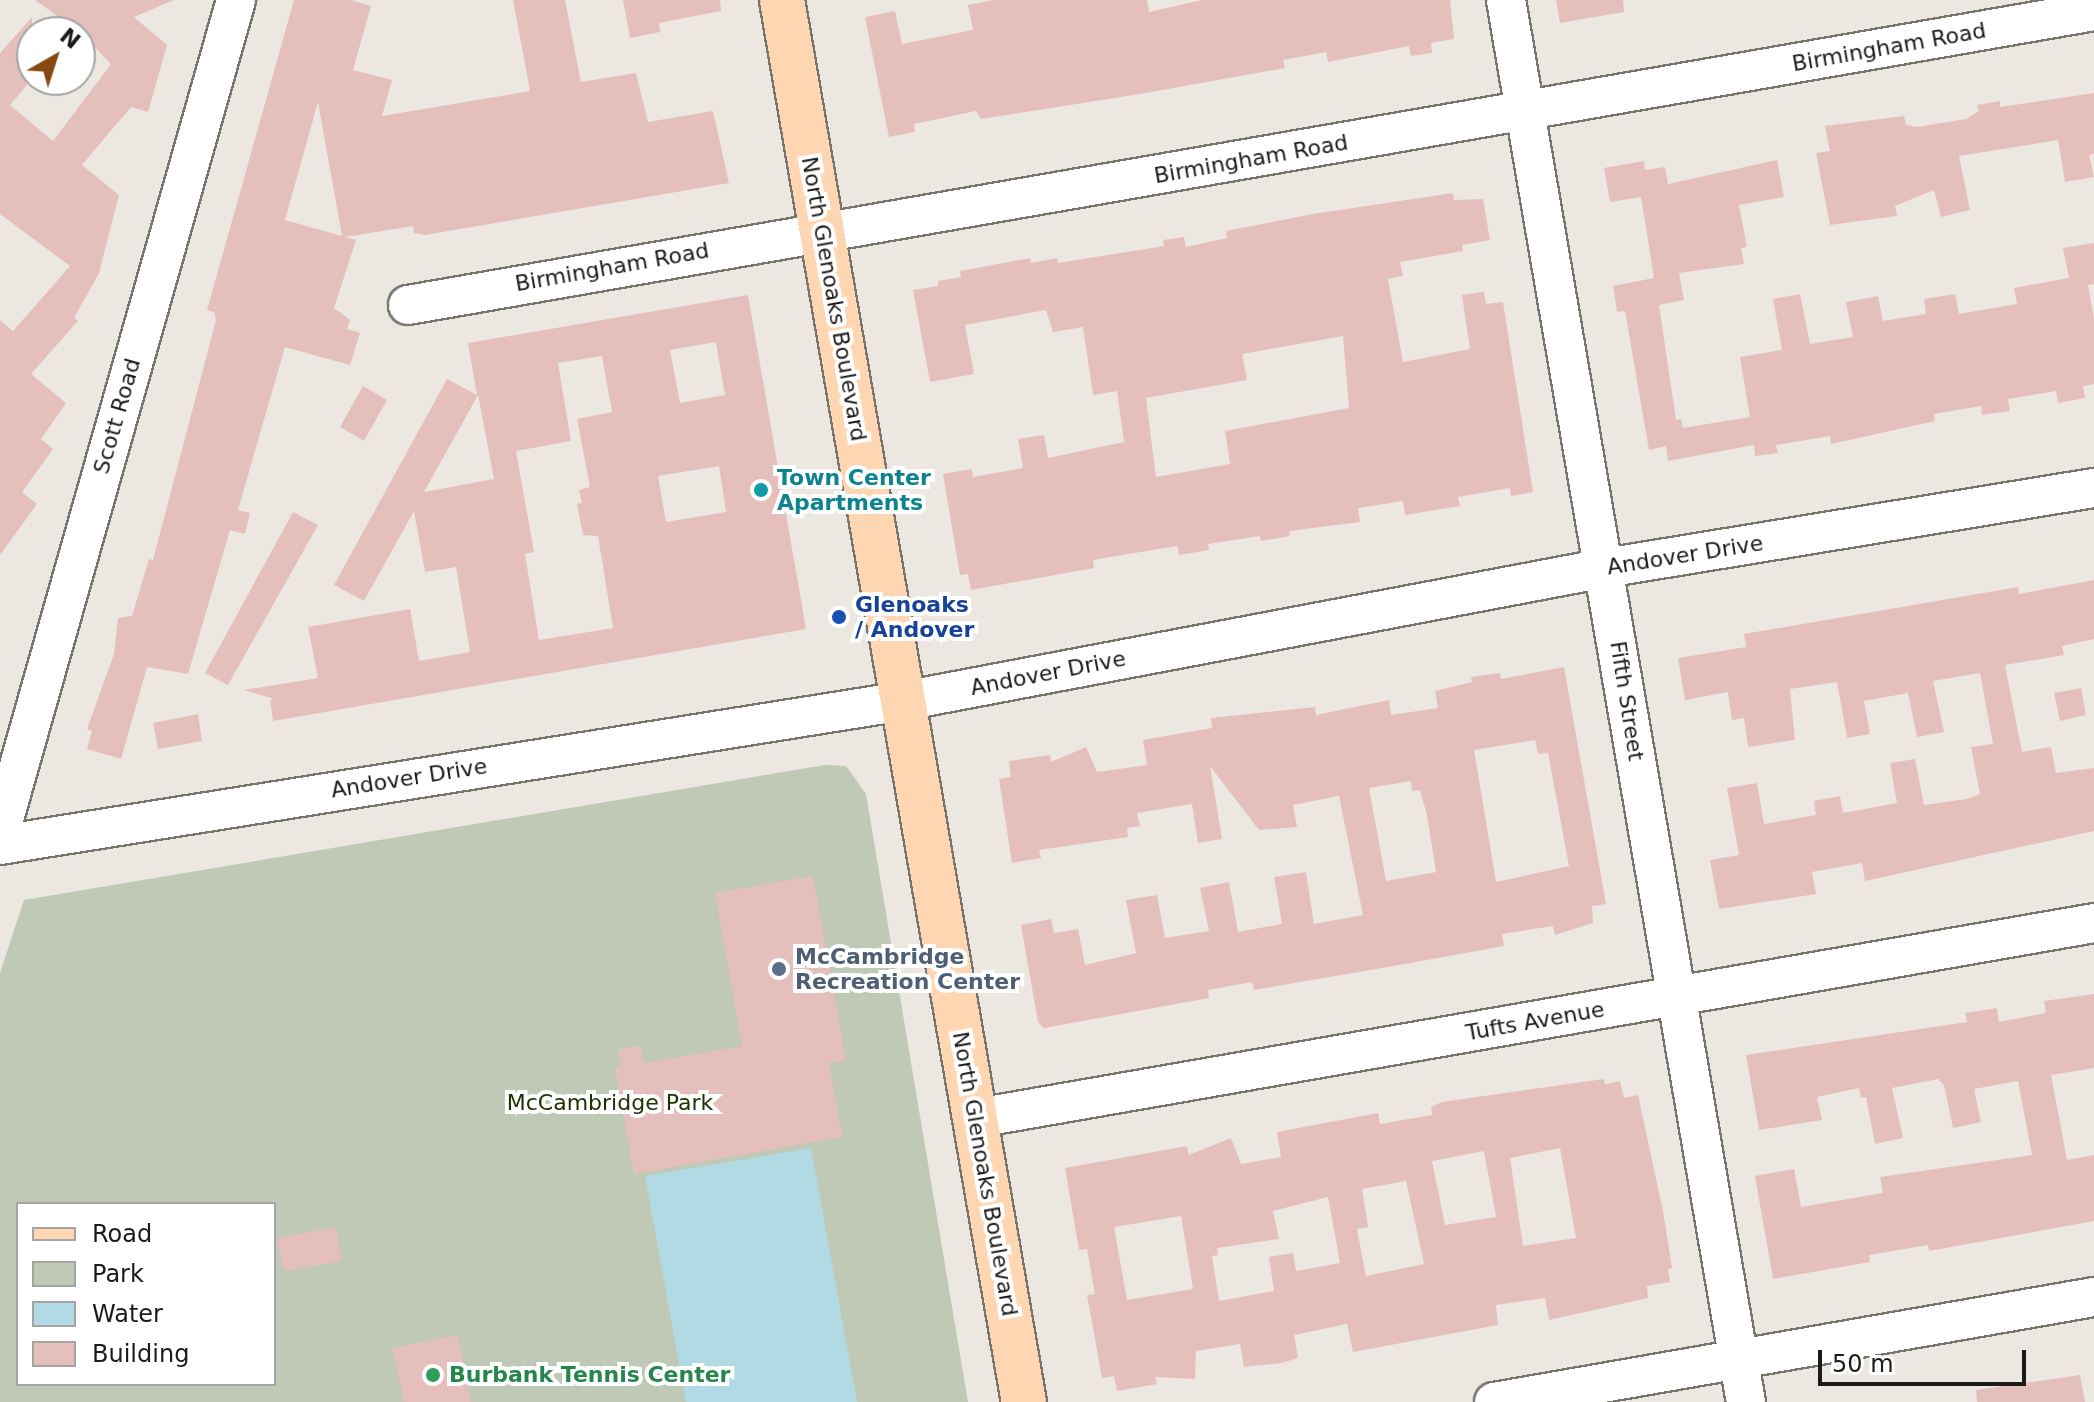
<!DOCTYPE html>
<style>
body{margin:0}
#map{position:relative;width:2094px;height:1402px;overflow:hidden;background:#ece8e1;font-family:"DejaVu Sans",sans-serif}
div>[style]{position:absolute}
.green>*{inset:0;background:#bfc9b5}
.water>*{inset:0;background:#b2dae5}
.building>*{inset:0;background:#e5bfbc}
.roads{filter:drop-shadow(2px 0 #78756e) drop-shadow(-2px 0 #78756e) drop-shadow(0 2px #78756e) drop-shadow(0 -2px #78756e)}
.minor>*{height:38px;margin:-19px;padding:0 19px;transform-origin:19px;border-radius:19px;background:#fff}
.major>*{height:44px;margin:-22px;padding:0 22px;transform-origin:22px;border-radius:22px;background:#ffd6b2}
.dots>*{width:22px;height:22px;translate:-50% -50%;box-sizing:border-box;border:4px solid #fff;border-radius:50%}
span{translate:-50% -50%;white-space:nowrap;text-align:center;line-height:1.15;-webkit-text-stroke:8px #fff;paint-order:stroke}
.street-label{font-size:22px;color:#1c1b18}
.culture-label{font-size:22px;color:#0d838f;font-weight:700}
.left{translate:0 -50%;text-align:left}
.transit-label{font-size:22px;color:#164399;font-weight:700}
.service-label{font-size:22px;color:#4e5e75;font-weight:700}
.park-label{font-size:22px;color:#203202}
.leisure-label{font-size:22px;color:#27864d;font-weight:700}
.legend{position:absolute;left:16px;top:1202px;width:260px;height:184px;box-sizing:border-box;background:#fff;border:2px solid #a4a4a3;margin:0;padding:10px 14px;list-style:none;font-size:24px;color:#1c1b18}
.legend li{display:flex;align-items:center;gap:16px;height:40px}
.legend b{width:40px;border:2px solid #a4a4a3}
.north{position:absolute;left:16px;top:16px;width:80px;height:80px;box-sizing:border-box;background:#fff;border:2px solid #a4a4a3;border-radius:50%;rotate:39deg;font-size:22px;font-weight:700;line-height:32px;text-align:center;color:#1c1b18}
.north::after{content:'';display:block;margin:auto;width:28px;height:36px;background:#884812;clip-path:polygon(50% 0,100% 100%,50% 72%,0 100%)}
.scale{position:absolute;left:1818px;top:1350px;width:208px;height:36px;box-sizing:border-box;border:4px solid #1c1b18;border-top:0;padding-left:10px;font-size:24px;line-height:28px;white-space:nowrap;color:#1c1b18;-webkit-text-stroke:6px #fff;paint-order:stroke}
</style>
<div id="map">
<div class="green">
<i style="clip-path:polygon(evenodd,825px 765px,846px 766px,866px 794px,968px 1402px,0 1402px,0 973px,24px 900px,825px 765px,18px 1204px,274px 1204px,274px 1384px,18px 1384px,18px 1204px)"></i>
</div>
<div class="water">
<i style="clip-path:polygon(811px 1148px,857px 1402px,686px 1402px,645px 1176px)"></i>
</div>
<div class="building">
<i style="clip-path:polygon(35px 0,174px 0,134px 17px,167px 45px,148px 112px,131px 107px,82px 165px,119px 195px,99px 273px,74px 318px,78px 321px,31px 374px,66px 403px,41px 439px,53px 449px,22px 492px,37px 504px,0 555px,0 320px,13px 331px,70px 266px,0 214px,0 53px,32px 17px,32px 79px,10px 105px,53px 141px,111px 64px,80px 32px)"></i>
<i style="clip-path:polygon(evenodd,294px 0,351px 0,371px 6px,353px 70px,392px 80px,382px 116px,530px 91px,513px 0,565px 0,581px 82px,636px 73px,648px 122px,713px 111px,729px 183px,425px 235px,414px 233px,413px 226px,345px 237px,356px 240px,334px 308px,350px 320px,347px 329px,360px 333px,350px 365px,285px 347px,238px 510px,250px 513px,245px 534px,230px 530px,188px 674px,147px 667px,121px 759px,87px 749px,92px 731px,87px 729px,114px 654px,118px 618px,132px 616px,149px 559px,153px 560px,216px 320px,214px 312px,207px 310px,294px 0,318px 102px,342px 236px,285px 220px,318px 102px)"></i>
<i style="clip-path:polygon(623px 0,720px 0,721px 11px,659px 23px,660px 32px,630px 38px)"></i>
<i style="clip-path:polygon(993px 0,1147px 0,1149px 12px,1202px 0,1450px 0,1454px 39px,1431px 43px,1432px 53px,1411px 56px,1409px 46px,1328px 62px,1326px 52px,1283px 60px,1285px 68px,1140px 94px,981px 119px,976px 111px,914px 124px,915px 132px,889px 137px,865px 17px,895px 11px,902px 44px,973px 30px,968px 5px)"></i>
<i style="clip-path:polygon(1556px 0,1623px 0,1624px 12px,1560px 23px)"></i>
<i style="clip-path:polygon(2094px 93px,2094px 154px,2089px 155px,2094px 177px,2065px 182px,2058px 140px,1959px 156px,1970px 210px,1941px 217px,1934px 190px,1895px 206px,1897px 216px,1830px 225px,1816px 153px,1830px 151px,1825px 126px,1904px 116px,1906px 125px,1917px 127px,1966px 119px,1979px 111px,1977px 105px,2000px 101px,2000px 107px)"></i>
<i style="clip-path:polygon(1777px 160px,1784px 197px,1739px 205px,1747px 247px,1741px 248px,1744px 264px,1679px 273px,1684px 300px,1659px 305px,1676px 420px,1681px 419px,1683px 428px,1750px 417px,1740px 357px,1782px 350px,1773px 299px,1800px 294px,1810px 344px,1853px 337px,1846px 302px,1878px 296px,1883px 321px,1926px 314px,1924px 299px,1955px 294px,1959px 314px,2017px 304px,2014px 288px,2069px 278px,2063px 248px,2094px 243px,2094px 284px,2088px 285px,2094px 319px,2094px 384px,2083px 386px,2085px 398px,2058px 403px,2056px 391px,2008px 399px,2010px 411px,1982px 415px,1981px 406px,1934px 414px,1935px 421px,1831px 444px,1830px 436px,1776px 445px,1778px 453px,1755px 456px,1754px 445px,1668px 461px,1666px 446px,1649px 450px,1625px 311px,1617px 312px,1613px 286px,1654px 278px,1641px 197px,1610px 202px,1604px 168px,1644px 161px,1645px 170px,1665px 167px,1668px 184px)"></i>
<i style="clip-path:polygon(evenodd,1453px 193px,1454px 200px,1483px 199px,1490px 240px,1462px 245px,1463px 251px,1400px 262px,1403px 276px,1388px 279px,1403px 362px,1470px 349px,1462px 295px,1484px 292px,1486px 304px,1503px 302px,1533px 492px,1511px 496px,1510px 488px,1458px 497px,1460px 506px,1405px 515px,1403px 501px,1358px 508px,1360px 522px,1289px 531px,1290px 536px,1261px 541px,1260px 536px,1208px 544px,1209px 550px,1179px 555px,1177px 546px,1128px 554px,1093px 560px,1094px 568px,971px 590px,968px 574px,960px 575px,943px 474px,972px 469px,973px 477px,1023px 468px,1018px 439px,1044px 435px,1048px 458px,1124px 442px,1117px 391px,1093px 395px,1083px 327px,1053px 332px,1046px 310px,965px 325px,974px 374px,930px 382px,913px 290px,938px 286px,938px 281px,961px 277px,960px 271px,1030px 258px,1031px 263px,1057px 258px,1058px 263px,1164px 246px,1163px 240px,1184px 237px,1186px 247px,1227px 238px,1226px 231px,1313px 214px,1453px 193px,1343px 336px,1349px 408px,1225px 431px,1230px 464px,1156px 477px,1146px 398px,1247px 380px,1242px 354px,1343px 336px)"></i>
<i style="clip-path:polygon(evenodd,748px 295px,806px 629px,273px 721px,270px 700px,274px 699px,244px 690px,318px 678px,308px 627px,410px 609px,419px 661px,470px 652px,456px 567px,425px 572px,414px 511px,364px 601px,334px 585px,447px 379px,477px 395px,468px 343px,748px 295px,716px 342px,725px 395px,680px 403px,670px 350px,716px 342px,748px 295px,602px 356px,612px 412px,577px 419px,590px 487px,579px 490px,582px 503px,577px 504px,583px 535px,598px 536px,613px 628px,539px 640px,525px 554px,534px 552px,516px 451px,571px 441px,558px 363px,602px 356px,748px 295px,478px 394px,494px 479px,424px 492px,478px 395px,478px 394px,748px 295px,719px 466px,726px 512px,666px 522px,658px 476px,719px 466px)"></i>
<i style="clip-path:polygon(363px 386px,387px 400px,364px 441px,340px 427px)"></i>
<i style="clip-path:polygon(293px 512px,318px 525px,228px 685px,205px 673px)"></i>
<i style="clip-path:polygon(2094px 580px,2094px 639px,2062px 646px,2064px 655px,2005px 665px,2022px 752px,2051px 747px,2056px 773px,2094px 768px,2094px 831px,1865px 881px,1862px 863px,1812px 872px,1816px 894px,1719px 909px,1710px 860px,1739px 855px,1727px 788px,1757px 783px,1764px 824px,1816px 815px,1814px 801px,1840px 796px,1843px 813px,1897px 803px,1890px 763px,1915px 759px,1924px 805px,1967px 799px,1980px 794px,1971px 747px,1993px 744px,1980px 673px,1933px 681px,1944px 732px,1917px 737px,1908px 693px,1864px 701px,1870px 734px,1847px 738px,1837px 682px,1790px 689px,1795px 740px,1748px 747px,1744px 718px,1732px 720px,1728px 692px,1685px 700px,1678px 658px,1746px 647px,1744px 634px,2018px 587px,2019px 594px)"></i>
<i style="clip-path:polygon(evenodd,1564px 667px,1606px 904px,1592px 906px,1593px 923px,1555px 935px,1553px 926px,1502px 934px,1504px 946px,1405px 964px,1254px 990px,1252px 982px,1208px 990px,1209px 998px,1044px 1028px,1038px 1022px,1021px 925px,1051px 919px,1054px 933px,1078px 929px,1085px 965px,1136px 953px,1126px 900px,1157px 895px,1165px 938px,1209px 931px,1200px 888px,1229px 882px,1238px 932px,1282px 924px,1274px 877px,1306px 872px,1314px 924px,1363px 915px,1339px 796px,1293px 805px,1297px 827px,1259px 830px,1210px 766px,1222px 839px,1198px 843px,1192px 804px,1137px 813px,1140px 826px,1127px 828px,1128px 837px,1039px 850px,1041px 858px,1012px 863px,999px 779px,1011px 777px,1009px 761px,1050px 755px,1051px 762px,1086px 747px,1097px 772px,1147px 765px,1143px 740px,1212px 728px,1211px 718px,1315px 707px,1316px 715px,1389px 700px,1391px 715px,1438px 708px,1435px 691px,1472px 682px,1471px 677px,1500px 673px,1501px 679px,1564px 667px,1535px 740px,1538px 754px,1548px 753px,1569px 866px,1496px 882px,1474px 750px,1535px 740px,1564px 667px,1411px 781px,1412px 791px,1420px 790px,1427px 815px,1436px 872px,1386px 881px,1369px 788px,1411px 781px)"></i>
<i style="clip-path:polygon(2081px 688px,2086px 715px,2060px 721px,2054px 693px)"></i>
<i style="clip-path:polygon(198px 714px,202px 741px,158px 749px,153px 723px)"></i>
<i style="clip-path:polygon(813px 876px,846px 1060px,829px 1063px,842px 1137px,634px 1174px,615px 1067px,621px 1066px,618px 1050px,641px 1045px,644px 1063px,742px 1046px,715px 893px)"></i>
<i style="clip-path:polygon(2094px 994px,2094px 1068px,2051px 1075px,2067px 1160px,2094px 1155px,2094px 1221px,1929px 1251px,1928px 1245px,1869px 1255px,1870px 1262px,1773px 1279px,1755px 1176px,1794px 1169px,1801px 1207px,1883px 1193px,1880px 1177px,2032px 1155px,2018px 1081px,1974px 1089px,1981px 1122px,1953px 1128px,1944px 1085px,1938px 1079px,1892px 1088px,1903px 1138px,1875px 1144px,1866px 1097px,1861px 1098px,1859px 1088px,1817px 1097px,1822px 1120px,1759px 1130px,1746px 1055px,1967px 1022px,1965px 1013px,1997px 1008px,1999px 1022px,2046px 1013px,2044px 1001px)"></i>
<i style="clip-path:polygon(evenodd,1604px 1079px,1605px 1084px,1620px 1081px,1624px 1098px,1638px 1095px,1663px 1211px,1672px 1268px,1668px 1269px,1670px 1282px,1647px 1286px,1648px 1298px,1549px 1320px,1545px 1298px,1496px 1305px,1498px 1325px,1353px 1352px,1347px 1324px,1294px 1335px,1298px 1358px,1282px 1363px,1244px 1367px,1240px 1344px,1196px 1351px,1195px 1379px,1155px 1377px,1157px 1384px,1117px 1391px,1114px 1376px,1102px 1378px,1087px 1295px,1095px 1294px,1087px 1249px,1079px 1250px,1065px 1168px,1187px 1146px,1189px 1155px,1231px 1138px,1241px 1164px,1281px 1157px,1277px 1132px,1378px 1113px,1380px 1124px,1432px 1115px,1431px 1107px,1442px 1102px,1604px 1079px,1560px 1148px,1576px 1238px,1523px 1246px,1510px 1158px,1560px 1148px,1604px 1079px,1484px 1151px,1496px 1217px,1445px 1225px,1432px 1161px,1484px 1151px,1604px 1079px,1406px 1181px,1424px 1264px,1366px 1276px,1357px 1229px,1368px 1227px,1362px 1189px,1406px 1181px,1604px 1079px,1328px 1197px,1340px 1263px,1296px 1271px,1293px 1253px,1269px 1257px,1274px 1291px,1219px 1301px,1212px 1256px,1218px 1255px,1217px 1248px,1279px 1239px,1273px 1211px,1328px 1197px,1604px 1079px,1181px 1216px,1193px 1289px,1127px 1300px,1114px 1227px,1181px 1216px)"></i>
<i style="clip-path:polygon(336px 1227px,342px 1261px,284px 1271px,277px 1238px)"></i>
<i style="clip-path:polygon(458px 1335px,471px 1402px,404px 1402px,392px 1348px)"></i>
<i style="clip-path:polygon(2080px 1375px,2085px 1402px,1977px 1402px,1976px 1390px)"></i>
</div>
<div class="roads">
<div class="minor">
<i style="left:1506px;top:0;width:1422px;rotate:80.29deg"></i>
<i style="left:408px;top:305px;width:1711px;rotate:-9.89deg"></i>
<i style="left:0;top:833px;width:866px;rotate:-74.18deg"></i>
<i style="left:0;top:845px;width:914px;rotate:-9.06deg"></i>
<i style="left:903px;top:701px;width:714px;rotate:-10.73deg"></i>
<i style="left:1605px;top:568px;width:496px;rotate:-9.3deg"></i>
<i style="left:977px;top:1118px;width:1134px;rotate:-9.9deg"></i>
<i style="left:1494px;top:1402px;width:609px;rotate:-9.93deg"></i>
</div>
<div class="major">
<i style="left:782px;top:0;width:1423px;rotate:80.21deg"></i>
</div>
</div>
<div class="dots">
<i style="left:761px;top:490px;background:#0f9aa8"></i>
<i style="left:839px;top:617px;background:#1a4fb4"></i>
<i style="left:779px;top:969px;background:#5c6f8a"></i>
<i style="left:433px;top:1375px;background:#2e9e5b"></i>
</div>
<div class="street-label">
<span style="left:1889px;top:47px;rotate:-10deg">Birmingham Road</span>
<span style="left:1251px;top:159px;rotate:-10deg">Birmingham Road</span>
<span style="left:612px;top:267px;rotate:-10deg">Birmingham Road</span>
<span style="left:834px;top:299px;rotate:80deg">North Glenoaks Boulevard</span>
<span style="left:117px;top:416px;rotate:-74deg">Scott Road</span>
<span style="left:1685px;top:555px;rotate:-9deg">Andover Drive</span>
<span style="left:1048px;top:673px;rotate:-11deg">Andover Drive</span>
<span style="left:1627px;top:701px;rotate:81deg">Fifth Street</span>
<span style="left:409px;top:778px;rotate:-9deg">Andover Drive</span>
<span style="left:1535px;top:1021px;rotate:-10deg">Tufts Avenue</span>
<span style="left:985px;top:1174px;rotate:80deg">North Glenoaks Boulevard</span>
</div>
<div class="culture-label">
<span class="left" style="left:777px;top:490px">Town Center<br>Apartments</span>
</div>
<div class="transit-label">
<span class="left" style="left:855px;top:617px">Glenoaks<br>/ Andover</span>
</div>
<div class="service-label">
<span class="left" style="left:795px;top:969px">McCambridge<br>Recreation Center</span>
</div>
<div class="park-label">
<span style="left:610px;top:1103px">McCambridge Park</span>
</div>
<div class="leisure-label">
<span class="left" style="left:449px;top:1375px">Burbank Tennis Center</span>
</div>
<ul class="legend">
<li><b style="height:10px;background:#ffd6b2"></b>Road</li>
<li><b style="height:22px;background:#bfc9b5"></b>Park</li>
<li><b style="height:22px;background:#b2dae5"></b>Water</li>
<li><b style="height:22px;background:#e5bfbc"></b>Building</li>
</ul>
<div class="north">N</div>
<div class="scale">50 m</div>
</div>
